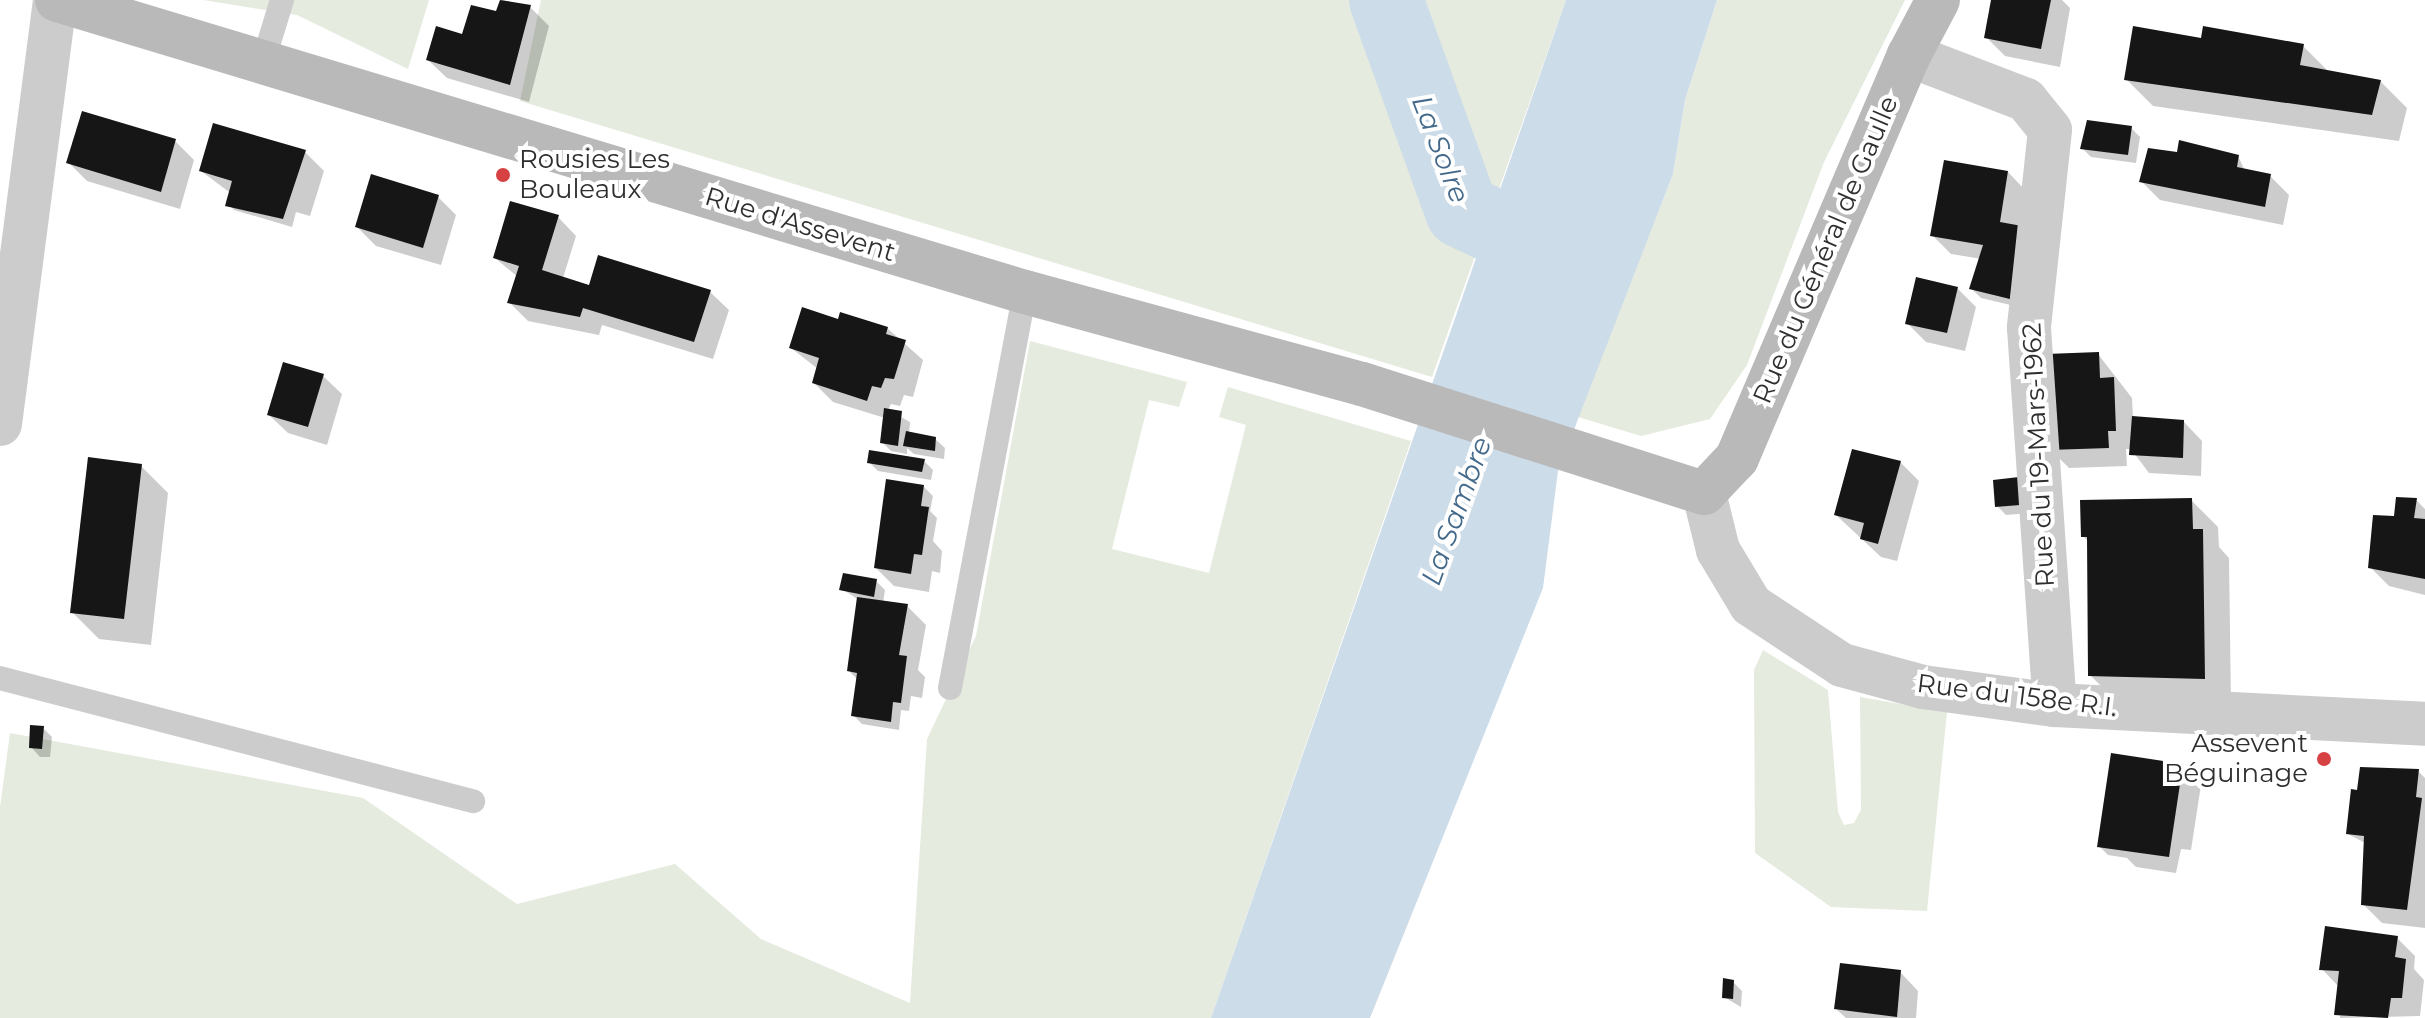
<!DOCTYPE html>
<meta charset="utf-8">
<style>
body{margin:0}
#map{position:relative;width:2425px;height:1018px;overflow:hidden;background:#fff;font-family:Montserrat,sans-serif}
div>[style]{position:absolute}
.green>*{inset:0;background:#e5ebdf}
.water>*{inset:0;background:#cddce9}
.shadow>*{inset:0;background:#0003}
.river>*{height:74px;margin:-37px;padding:0 37px;transform-origin:37px;border-radius:37px;background:#cddce9}
.building>*{inset:0;background:#161616}
.lane>*{height:24px;margin:-12px;padding:0 12px;transform-origin:12px;border-radius:12px;background:#ccc}
.street>*{height:44px;margin:-22px;padding:0 22px;transform-origin:22px;border-radius:22px;background:#ccc}
.secondary>*{height:44px;margin:-22px;padding:0 22px;transform-origin:22px;border-radius:22px;background:#b9b9b9}
.dots>*{width:22px;height:22px;translate:-50% -50%;box-sizing:border-box;border:4px solid #fff;border-radius:50%}
span{translate:-50% -50%;white-space:nowrap;text-align:center;line-height:1.15;-webkit-text-stroke:8px #fff;paint-order:stroke}
.poi-label{font-size:26px;color:#2f2f2f}
.left{translate:0 -50%;text-align:left}
.right{translate:-100% -50%;text-align:right}
.street-label{font-size:26px;color:#2f2f2f}
.water-label{font-size:28px;color:#446a8b;font-style:italic}
</style>
<div id="map">
<div class="green">
<i style="clip-path:polygon(203px 0,429px 0,408px 69px,297px 15px)"></i>
<i style="clip-path:polygon(541px 0,1566px 0,1432px 377px,520px 101px)"></i>
<i style="clip-path:polygon(1717px 0,1905px 0,1824px 162px,1747px 365px,1710px 419px,1641px 436px,1578px 417px,1673px 174px,1685px 100px)"></i>
<i style="clip-path:polygon(1030px 341px,1187px 382px,1179px 407px,1149px 400px,1112px 549px,1209px 573px,1246px 425px,1219px 417px,1228px 387px,1411px 441px,1211px 1018px,0 1018px,0 807px,10px 733px,363px 798px,517px 904px,675px 864px,761px 939px,910px 1003px,927px 739px,976px 636px)"></i>
<i style="clip-path:polygon(1763px 650px,1828px 690px,1838px 812px,1844px 825px,1854px 823px,1861px 810px,1860px 697px,1947px 712px,1927px 911px,1831px 907px,1755px 853px,1754px 670px)"></i>
</div>
<div class="water">
<i style="clip-path:polygon(1566px 0,1717px 0,1685px 100px,1673px 174px,1558px 471px,1543px 588px,1370px 1018px,1211px 1018px)"></i>
</div>
<div class="shadow">
<i style="clip-path:polygon(502px 0,530px 7px,549px 26px,529px 102px,447px 78px,428px 60px,497px 14px)"></i>
<i style="clip-path:polygon(1993px 0,2062px 0,2070px 8px,2060px 67px,2005px 56px,1986px 37px)"></i>
<i style="clip-path:polygon(2203px 40px,2303px 46px,2329px 72px,2380px 81px,2407px 108px,2399px 141px,2153px 106px,2126px 79px)"></i>
<i style="clip-path:polygon(2131px 128px,2140px 137px,2136px 163px,2091px 157px,2082px 148px)"></i>
<i style="clip-path:polygon(175px 141px,194px 160px,180px 209px,87px 181px,68px 162px)"></i>
<i style="clip-path:polygon(305px 152px,324px 171px,310px 216px,296px 212px,292px 227px,234px 210px,226px 201px,229px 192px,201px 171px)"></i>
<i style="clip-path:polygon(2178px 154px,2238px 156px,2245px 171px,2270px 176px,2289px 195px,2283px 225px,2160px 200px,2141px 181px)"></i>
<i style="clip-path:polygon(2008px 172px,2026px 191px,2019px 307px,1981px 298px,1972px 289px,1982px 259px,1951px 254px,1932px 235px)"></i>
<i style="clip-path:polygon(438px 197px,456px 215px,441px 265px,376px 246px,357px 227px)"></i>
<i style="clip-path:polygon(558px 217px,576px 236px,563px 278px,591px 287px,710px 292px,729px 310px,713px 359px,602px 325px,599px 335px,528px 321px,509px 302px,518px 277px,495px 258px)"></i>
<i style="clip-path:polygon(1957px 288px,1976px 307px,1965px 351px,1926px 342px,1907px 323px)"></i>
<i style="clip-path:polygon(839px 321px,887px 328px,923px 360px,913px 397px,904px 395px,900px 406px,891px 404px,888px 410px,910px 422px,909px 434px,935px 439px,945px 448px,944px 459px,914px 454px,907px 448px,907px 454px,891px 451px,882px 442px,885px 418px,833px 402px,814px 383px,818px 369px,791px 348px)"></i>
<i style="clip-path:polygon(2098px 354px,2132px 398px,2133px 418px,2184px 422px,2202px 441px,2201px 476px,2149px 473px,2131px 449px,2126px 449px,2127px 466px,2069px 468px,2050px 449px)"></i>
<i style="clip-path:polygon(323px 376px,342px 394px,327px 445px,288px 433px,269px 415px)"></i>
<i style="clip-path:polygon(924px 461px,933px 470px,931px 480px,878px 471px,869px 462px)"></i>
<i style="clip-path:polygon(1900px 462px,1919px 481px,1897px 561px,1881px 557px,1836px 515px)"></i>
<i style="clip-path:polygon(141px 466px,168px 493px,151px 645px,99px 639px,72px 612px)"></i>
<i style="clip-path:polygon(1995px 481px,2029px 513px,2006px 515px,1997px 506px)"></i>
<i style="clip-path:polygon(923px 486px,933px 496px,930px 511px,937px 518px,933px 541px,942px 551px,940px 573px,932px 571px,929px 592px,894px 586px,876px 568px)"></i>
<i style="clip-path:polygon(2191px 500px,2218px 527px,2219px 547px,2229px 558px,2231px 705px,2117px 702px,2090px 675px,2089px 542px,2083px 536px)"></i>
<i style="clip-path:polygon(2416px 500px,2425px 509px,2425px 595px,2389px 586px,2370px 567px)"></i>
<i style="clip-path:polygon(876px 581px,885px 590px,883px 603px,907px 606px,926px 625px,918px 670px,925px 677px,922px 698px,911px 696px,909px 711px,901px 710px,899px 730px,862px 724px,853px 715px,858px 680px,849px 671px,859px 600px,842px 589px)"></i>
<i style="clip-path:polygon(43px 728px,52px 737px,50px 757px,40px 757px,31px 747px)"></i>
<i style="clip-path:polygon(2182px 766px,2201px 785px,2191px 850px,2181px 849px,2176px 873px,2136px 867px,2127px 858px,2108px 855px,2099px 846px)"></i>
<i style="clip-path:polygon(2418px 771px,2425px 778px,2425px 928px,2382px 923px,2363px 904px,2367px 844px,2348px 834px,2359px 792px)"></i>
<i style="clip-path:polygon(2397px 938px,2415px 956px,2414px 969px,2424px 980px,2420px 1016px,2340px 1018px,2339px 987px,2322px 969px)"></i>
<i style="clip-path:polygon(1900px 972px,1918px 991px,1916px 1018px,1846px 1018px,1836px 1009px)"></i>
<i style="clip-path:polygon(1733px 982px,1742px 991px,1741px 1007px,1724px 997px)"></i>
</div>
<div class="river">
<i style="left:1386px;top:0;width:224px;rotate:70.2deg"></i>
<i style="left:1462px;top:211px;width:95px;rotate:25.5deg"></i>
</div>
<div class="building">
<i style="clip-path:polygon(500px 0,531px 5px,510px 85px,426px 60px,436px 26px,462px 34px,471px 5px,496px 11px)"></i>
<i style="clip-path:polygon(1991px 0,2051px 0,2041px 49px,1984px 38px)"></i>
<i style="clip-path:polygon(2133px 26px,2201px 38px,2203px 26px,2304px 44px,2300px 65px,2381px 80px,2372px 115px,2124px 80px)"></i>
<i style="clip-path:polygon(82px 111px,176px 139px,161px 192px,66px 163px)"></i>
<i style="clip-path:polygon(2087px 120px,2132px 126px,2128px 155px,2080px 149px)"></i>
<i style="clip-path:polygon(213px 123px,306px 150px,283px 219px,225px 206px,232px 181px,199px 171px)"></i>
<i style="clip-path:polygon(2179px 140px,2239px 155px,2237px 167px,2271px 174px,2265px 207px,2139px 182px,2148px 148px,2177px 152px)"></i>
<i style="clip-path:polygon(1944px 160px,2008px 171px,2000px 222px,2022px 226px,2010px 299px,1969px 289px,1983px 245px,1930px 236px)"></i>
<i style="clip-path:polygon(371px 174px,439px 195px,423px 248px,355px 227px)"></i>
<i style="clip-path:polygon(510px 201px,559px 215px,542px 270px,589px 285px,598px 255px,711px 290px,694px 342px,583px 308px,580px 317px,507px 303px,519px 266px,493px 258px)"></i>
<i style="clip-path:polygon(1916px 277px,1958px 287px,1947px 333px,1905px 324px)"></i>
<i style="clip-path:polygon(802px 307px,838px 319px,840px 312px,888px 327px,886px 334px,906px 340px,894px 379px,885px 378px,881px 388px,872px 386px,867px 401px,812px 383px,819px 358px,789px 348px)"></i>
<i style="clip-path:polygon(2099px 352px,2100px 378px,2114px 377px,2116px 431px,2108px 431px,2109px 448px,2048px 450px,2046px 354px)"></i>
<i style="clip-path:polygon(283px 362px,324px 374px,308px 427px,267px 415px)"></i>
<i style="clip-path:polygon(884px 408px,902px 411px,898px 446px,880px 443px)"></i>
<i style="clip-path:polygon(2132px 416px,2184px 420px,2183px 458px,2129px 455px)"></i>
<i style="clip-path:polygon(906px 431px,936px 437px,935px 451px,903px 446px)"></i>
<i style="clip-path:polygon(1852px 449px,1901px 461px,1878px 544px,1860px 539px,1864px 523px,1834px 515px)"></i>
<i style="clip-path:polygon(869px 450px,925px 459px,922px 472px,867px 463px)"></i>
<i style="clip-path:polygon(88px 457px,142px 464px,124px 619px,70px 613px)"></i>
<i style="clip-path:polygon(2019px 477px,2020px 505px,1995px 507px,1993px 480px)"></i>
<i style="clip-path:polygon(886px 479px,924px 485px,921px 506px,929px 507px,922px 555px,914px 554px,911px 574px,874px 568px)"></i>
<i style="clip-path:polygon(2396px 497px,2417px 498px,2414px 518px,2425px 519px,2425px 579px,2368px 568px,2373px 515px,2394px 516px)"></i>
<i style="clip-path:polygon(2192px 498px,2193px 529px,2203px 529px,2205px 679px,2088px 676px,2087px 537px,2081px 537px,2080px 500px)"></i>
<i style="clip-path:polygon(843px 573px,877px 579px,874px 597px,839px 590px)"></i>
<i style="clip-path:polygon(857px 597px,908px 604px,899px 655px,907px 656px,901px 703px,893px 702px,891px 722px,851px 716px,857px 673px,847px 671px)"></i>
<i style="clip-path:polygon(30px 725px,44px 726px,42px 749px,29px 748px)"></i>
<i style="clip-path:polygon(2111px 753px,2183px 764px,2169px 857px,2097px 847px)"></i>
<i style="clip-path:polygon(2360px 767px,2419px 769px,2416px 797px,2422px 798px,2407px 910px,2361px 905px,2364px 836px,2346px 834px,2351px 789px,2357px 790px)"></i>
<i style="clip-path:polygon(2325px 926px,2398px 936px,2395px 957px,2406px 959px,2402px 998px,2391px 998px,2388px 1018px,2334px 1015px,2339px 971px,2319px 970px)"></i>
<i style="clip-path:polygon(1840px 963px,1901px 970px,1897px 1017px,1834px 1009px)"></i>
<i style="clip-path:polygon(1723px 978px,1734px 980px,1733px 999px,1722px 998px)"></i>
</div>
<div class="lane">
<i style="left:262px;top:65px;width:68px;rotate:-72.9deg"></i>
<i style="left:0;top:678px;width:489px;rotate:14.6deg"></i>
<i style="left:950px;top:688px;width:403px;rotate:-79.3deg"></i>
</div>
<div class="street">
<i style="left:1909px;top:55px;width:125px;rotate:21deg"></i>
<i style="left:2026px;top:100px;width:38px;rotate:51deg"></i>
<i style="left:2050px;top:130px;width:199px;rotate:96.1deg"></i>
<i style="left:2029px;top:328px;width:378px;rotate:86.1deg"></i>
<i style="left:0;top:424px;width:428px;rotate:-82.6deg"></i>
<i style="left:1704px;top:493px;width:59px;rotate:76.2deg"></i>
<i style="left:1718px;top:550px;width:64px;rotate:59deg"></i>
<i style="left:1751px;top:605px;width:109px;rotate:33.4deg"></i>
<i style="left:1842px;top:665px;width:84px;rotate:15.2deg"></i>
<i style="left:1923px;top:687px;width:133px;rotate:7.8deg"></i>
<i style="left:2055px;top:705px;width:370px;rotate:2.9deg"></i>
</div>
<div class="secondary">
<i style="left:57px;top:0;width:1011px;rotate:16.79deg"></i>
<i style="left:1025px;top:292px;width:349px;rotate:15.3deg"></i>
<i style="left:1362px;top:384px;width:359px;rotate:17.7deg"></i>
<i style="left:1704px;top:493px;width:48px;rotate:-46.7deg"></i>
<i style="left:1737px;top:458px;width:438px;rotate:-66.9deg"></i>
<i style="left:1909px;top:55px;width:62px;rotate:-62.2deg"></i>
</div>
<div class="dots">
<i style="left:503px;top:175px;background:#d64243"></i>
<i style="left:2324px;top:759px;background:#d64243"></i>
</div>
<div class="poi-label">
<span class="left" style="left:519px;top:175px">Rousies Les<br>Bouleaux</span>
<span class="right" style="left:2308px;top:759px">Assevent<br>Béguinage</span>
</div>
<div class="street-label">
<span style="left:800px;top:225px;rotate:17deg">Rue d'Assevent</span>
<span style="left:1826px;top:250px;rotate:-67deg">Rue du Général de Gaulle</span>
<span style="left:2039px;top:455px;rotate:-93deg">Rue du 19-Mars-1962</span>
<span style="left:2017px;top:696px;rotate:7deg">Rue du 158e R.I.</span>
</div>
<div class="water-label">
<span style="left:1441px;top:149px;rotate:69deg">La Solre</span>
<span style="left:1456px;top:511px;rotate:-70deg">La Sambre</span>
</div>
</div>
